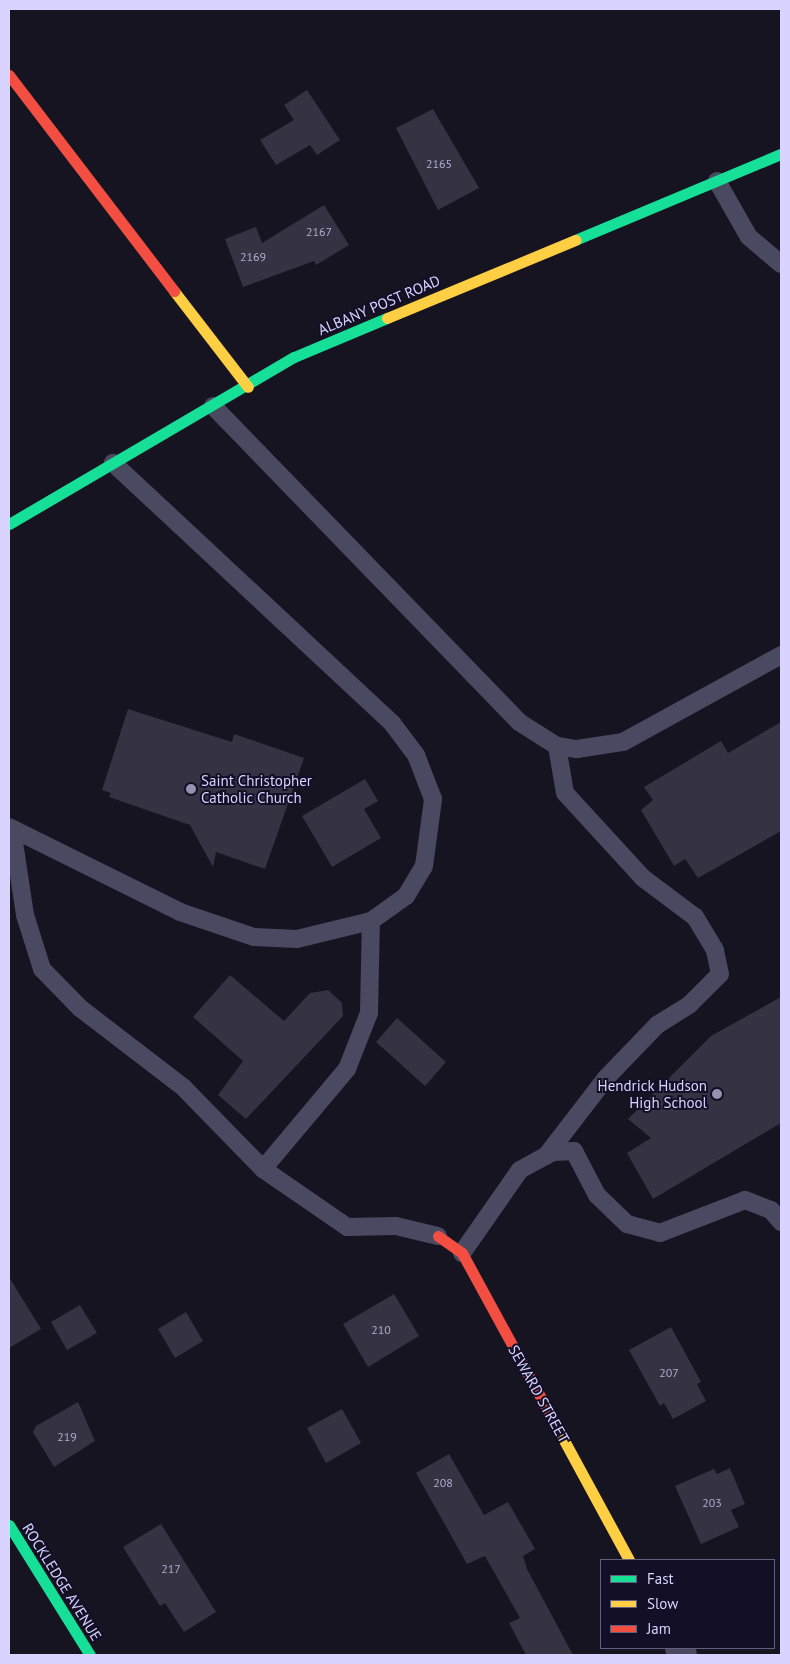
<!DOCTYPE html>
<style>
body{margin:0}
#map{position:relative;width:790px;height:1664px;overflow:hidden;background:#161421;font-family:"PT Sans",sans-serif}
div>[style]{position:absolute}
.building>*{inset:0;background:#343243}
.lane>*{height:18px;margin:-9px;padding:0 9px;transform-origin:9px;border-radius:9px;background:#4a4962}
.street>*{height:28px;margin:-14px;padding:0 14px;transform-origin:14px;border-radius:14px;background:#4a4962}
.fast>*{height:11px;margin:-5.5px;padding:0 5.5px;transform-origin:5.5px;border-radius:5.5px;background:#16e098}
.slow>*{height:11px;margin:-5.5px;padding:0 5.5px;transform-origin:5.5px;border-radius:5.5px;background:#ffcf43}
.jam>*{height:11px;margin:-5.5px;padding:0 5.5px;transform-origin:5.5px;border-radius:5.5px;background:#f24e42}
.dots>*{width:14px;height:14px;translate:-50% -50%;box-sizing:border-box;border:2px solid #130f26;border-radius:50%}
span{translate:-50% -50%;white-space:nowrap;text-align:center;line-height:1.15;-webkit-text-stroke:4px #130f26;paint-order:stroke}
.number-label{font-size:12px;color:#b0acd0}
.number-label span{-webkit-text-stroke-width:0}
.street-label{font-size:15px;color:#d9d4ff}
.poi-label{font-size:15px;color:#d9d4ff}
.left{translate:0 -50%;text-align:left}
.right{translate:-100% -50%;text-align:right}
.frame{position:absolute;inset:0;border:10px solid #d9d4ff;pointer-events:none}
.legend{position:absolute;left:600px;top:1559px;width:175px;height:90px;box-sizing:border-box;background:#130f26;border:1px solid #625e7d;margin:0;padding:6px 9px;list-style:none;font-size:15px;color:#d9d4ff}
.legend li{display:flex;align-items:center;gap:10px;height:25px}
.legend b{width:25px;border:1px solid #625e7d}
</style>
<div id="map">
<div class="building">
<i style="clip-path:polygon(307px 90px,340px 140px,317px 155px,310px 145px,276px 165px,260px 140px,294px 120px,284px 105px)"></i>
<i style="clip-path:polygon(433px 109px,479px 188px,438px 210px,396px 128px)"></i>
<i style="clip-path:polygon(324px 205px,349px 245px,316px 265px,314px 261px,243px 287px,225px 239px,256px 227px,262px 243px)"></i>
<i style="clip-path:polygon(128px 709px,232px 742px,234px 734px,304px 758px,265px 869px,216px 852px,213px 867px,190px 825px,109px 797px,111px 793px,102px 790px)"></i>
<i style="clip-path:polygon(781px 722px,781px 831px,698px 878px,685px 859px,674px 866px,641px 810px,653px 800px,644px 787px,721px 741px,728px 753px)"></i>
<i style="clip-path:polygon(365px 779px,378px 801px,364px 809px,381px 838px,332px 867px,302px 816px)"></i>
<i style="clip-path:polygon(230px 975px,284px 1021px,310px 993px,328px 990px,342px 1003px,343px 1016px,246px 1119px,218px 1095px,243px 1061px,193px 1017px)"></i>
<i style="clip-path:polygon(781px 997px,781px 1123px,653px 1199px,627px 1153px,651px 1138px,628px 1119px,711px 1036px)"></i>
<i style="clip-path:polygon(397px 1018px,446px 1062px,425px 1086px,376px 1042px)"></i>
<i style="clip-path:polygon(9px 1277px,41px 1329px,9px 1348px)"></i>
<i style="clip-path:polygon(394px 1294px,419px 1336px,368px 1367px,343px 1324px)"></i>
<i style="clip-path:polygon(80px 1305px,97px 1333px,67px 1350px,51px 1322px)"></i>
<i style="clip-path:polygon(186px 1312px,203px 1341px,175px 1358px,158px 1329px)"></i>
<i style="clip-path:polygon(671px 1327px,701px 1382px,697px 1384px,706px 1401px,673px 1419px,664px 1403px,660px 1406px,629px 1350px)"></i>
<i style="clip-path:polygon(78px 1402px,95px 1441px,54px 1467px,33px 1432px,36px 1426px)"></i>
<i style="clip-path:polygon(342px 1409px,361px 1443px,326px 1463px,307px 1428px)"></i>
<i style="clip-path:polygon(449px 1454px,484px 1515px,508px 1502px,535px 1549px,523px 1556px,527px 1569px,573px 1655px,526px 1655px,509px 1623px,520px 1618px,485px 1556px,467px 1564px,416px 1473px)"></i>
<i style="clip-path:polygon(730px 1468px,745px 1504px,731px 1510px,739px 1527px,701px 1544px,675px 1486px,714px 1469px,717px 1474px)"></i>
<i style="clip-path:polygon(161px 1524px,216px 1612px,184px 1632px,165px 1603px,160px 1606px,123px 1547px)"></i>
</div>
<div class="lane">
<i style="left:717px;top:181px;width:64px;rotate:60.3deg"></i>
<i style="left:749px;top:237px;width:42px;rotate:40.2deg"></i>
<i style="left:213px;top:406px;width:440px;rotate:45.9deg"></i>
<i style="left:519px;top:722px;width:45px;rotate:32.3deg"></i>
<i style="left:557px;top:746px;width:20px;rotate:9deg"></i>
<i style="left:577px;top:749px;width:47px;rotate:-8.7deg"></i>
<i style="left:623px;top:742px;width:180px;rotate:-28.8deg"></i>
<i style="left:9px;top:827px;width:191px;rotate:26.4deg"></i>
<i style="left:180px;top:912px;width:78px;rotate:18.7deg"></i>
<i style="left:254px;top:937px;width:43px;rotate:2.7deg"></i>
<i style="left:297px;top:939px;width:76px;rotate:-13.7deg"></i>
<i style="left:371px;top:921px;width:43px;rotate:-35.5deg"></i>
<i style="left:406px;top:896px;width:35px;rotate:-59deg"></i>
<i style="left:424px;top:866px;width:68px;rotate:-82.3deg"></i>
<i style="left:433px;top:799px;width:47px;rotate:-111.1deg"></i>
<i style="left:416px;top:755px;width:39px;rotate:-127deg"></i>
<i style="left:393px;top:724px;width:383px;rotate:-137deg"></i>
<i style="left:12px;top:829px;width:87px;rotate:81.4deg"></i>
<i style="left:25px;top:915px;width:57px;rotate:72.5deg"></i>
<i style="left:42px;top:969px;width:54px;rotate:45.7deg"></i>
<i style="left:80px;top:1008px;width:130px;rotate:37.5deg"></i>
<i style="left:183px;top:1087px;width:115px;rotate:45.7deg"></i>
<i style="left:263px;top:1169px;width:102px;rotate:34.6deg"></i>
<i style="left:347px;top:1227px;width:49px;rotate:-1.2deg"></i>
<i style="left:396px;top:1226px;width:43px;rotate:13.4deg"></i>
<i style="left:546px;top:1156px;width:98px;rotate:-52.4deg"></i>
<i style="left:606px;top:1078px;width:74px;rotate:-46.1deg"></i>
<i style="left:657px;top:1025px;width:39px;rotate:-32deg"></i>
<i style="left:690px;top:1004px;width:42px;rotate:-45deg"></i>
<i style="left:720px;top:974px;width:25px;rotate:-102deg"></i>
<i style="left:715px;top:950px;width:39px;rotate:-121deg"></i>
<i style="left:695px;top:917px;width:65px;rotate:-143.1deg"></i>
<i style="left:643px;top:878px;width:115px;rotate:-132.5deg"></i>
<i style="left:565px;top:793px;width:48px;rotate:-99.7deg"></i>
<i style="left:263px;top:1169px;width:131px;rotate:-50deg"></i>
<i style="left:347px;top:1069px;width:60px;rotate:-68.6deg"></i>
<i style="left:369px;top:1013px;width:92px;rotate:-88.8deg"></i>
<i style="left:462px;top:1253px;width:101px;rotate:-55.1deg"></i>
<i style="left:520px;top:1170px;width:38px;rotate:-29deg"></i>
<i style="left:553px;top:1152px;width:21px;rotate:-3deg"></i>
<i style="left:574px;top:1151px;width:50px;rotate:62.4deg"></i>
<i style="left:597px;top:1195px;width:42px;rotate:44deg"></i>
<i style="left:627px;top:1224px;width:34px;rotate:15deg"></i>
<i style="left:660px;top:1233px;width:91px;rotate:-21.2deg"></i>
<i style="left:745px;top:1200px;width:28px;rotate:21deg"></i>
<i style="left:771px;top:1210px;width:16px;rotate:50deg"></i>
</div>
<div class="street">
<i style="left:679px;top:1648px;width:8px;rotate:60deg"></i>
</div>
<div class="fast">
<i style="left:575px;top:240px;width:223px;rotate:-22.7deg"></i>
<i style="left:9px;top:524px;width:330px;rotate:-30.4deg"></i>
<i style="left:294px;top:357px;width:101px;rotate:-22.8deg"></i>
<i style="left:9px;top:1525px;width:153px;rotate:58.1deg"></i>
</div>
<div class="slow">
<i style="left:174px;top:291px;width:121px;rotate:52.4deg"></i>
<i style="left:387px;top:318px;width:204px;rotate:-22.5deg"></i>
<i style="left:553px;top:1420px;width:159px;rotate:61.5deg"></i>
</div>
<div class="jam">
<i style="left:9px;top:75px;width:272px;rotate:52.6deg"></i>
<i style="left:438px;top:1236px;width:29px;rotate:35deg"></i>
<i style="left:462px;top:1253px;width:190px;rotate:61.4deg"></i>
</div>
<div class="dots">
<i style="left:191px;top:789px;background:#9591b1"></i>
<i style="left:717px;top:1094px;background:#9591b1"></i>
</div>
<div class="number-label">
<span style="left:439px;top:164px">2165</span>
<span style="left:319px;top:232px">2167</span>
<span style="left:253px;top:257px">2169</span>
<span style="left:381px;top:1330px">210</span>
<span style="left:669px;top:1373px">207</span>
<span style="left:67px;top:1437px">219</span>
<span style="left:443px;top:1483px">208</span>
<span style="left:712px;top:1503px">203</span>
<span style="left:171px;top:1569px">217</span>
</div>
<div class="street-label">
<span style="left:379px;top:305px;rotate:-23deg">ALBANY POST ROAD</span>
<span style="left:539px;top:1394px;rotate:61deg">SEWARD STREET</span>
<span style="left:62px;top:1582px;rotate:58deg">ROCKLEDGE AVENUE</span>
</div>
<div class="poi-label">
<span class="left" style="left:201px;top:789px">Saint Christopher<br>Catholic Church</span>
<span class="right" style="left:707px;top:1094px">Hendrick Hudson<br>High School</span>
</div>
<div class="frame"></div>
<ul class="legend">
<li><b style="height:6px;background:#16e098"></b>Fast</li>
<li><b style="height:6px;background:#ffcf43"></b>Slow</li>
<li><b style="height:6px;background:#f24e42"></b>Jam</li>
</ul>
</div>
